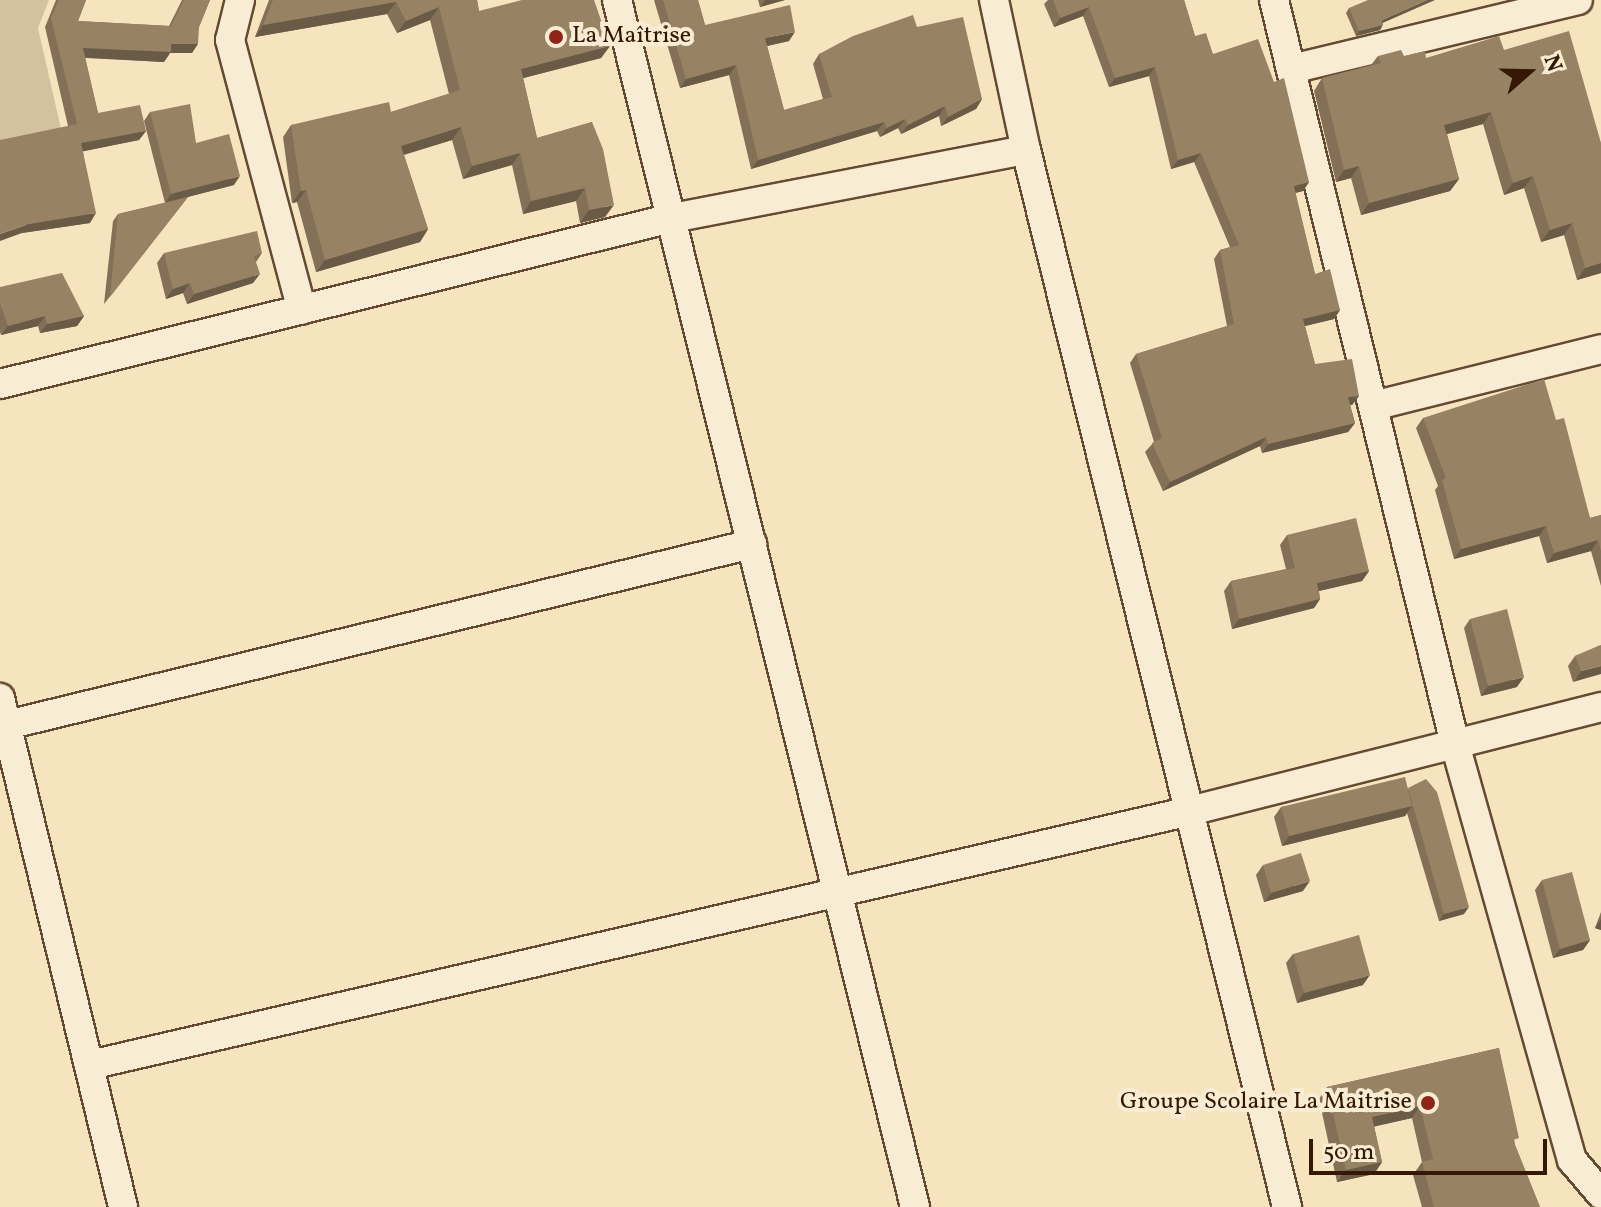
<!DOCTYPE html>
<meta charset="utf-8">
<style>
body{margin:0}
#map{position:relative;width:1601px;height:1207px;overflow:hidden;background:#f5e4bd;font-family:Vollkorn,serif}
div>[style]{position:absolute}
.green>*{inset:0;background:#d4c19e}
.roads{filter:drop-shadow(2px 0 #644a32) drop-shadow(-2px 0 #644a32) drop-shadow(0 2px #644a32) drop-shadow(0 -2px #644a32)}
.minor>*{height:28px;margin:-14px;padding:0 14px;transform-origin:14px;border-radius:14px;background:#f8edd4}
.wall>*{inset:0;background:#837056}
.shaded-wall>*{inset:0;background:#6a5b46}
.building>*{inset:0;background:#988264}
.dots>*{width:22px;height:22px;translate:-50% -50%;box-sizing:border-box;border:4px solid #f8edd4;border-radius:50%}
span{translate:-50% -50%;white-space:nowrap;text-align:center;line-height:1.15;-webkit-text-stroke:8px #f8edd4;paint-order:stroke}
.poi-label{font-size:24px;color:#341704}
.left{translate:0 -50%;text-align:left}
.right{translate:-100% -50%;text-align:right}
.north{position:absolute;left:1489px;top:32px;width:80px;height:80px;-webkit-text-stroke:6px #f8edd4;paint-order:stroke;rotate:70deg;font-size:22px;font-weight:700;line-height:32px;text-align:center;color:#341704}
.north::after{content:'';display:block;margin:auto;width:28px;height:36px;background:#341704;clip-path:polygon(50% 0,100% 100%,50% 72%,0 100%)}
.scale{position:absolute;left:1309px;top:1139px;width:238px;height:36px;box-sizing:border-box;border:4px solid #341704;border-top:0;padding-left:10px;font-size:24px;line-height:28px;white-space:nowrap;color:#341704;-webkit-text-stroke:6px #f8edd4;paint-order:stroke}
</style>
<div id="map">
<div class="green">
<i style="clip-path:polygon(0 0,49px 0,38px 28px,61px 129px,0 143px)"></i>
</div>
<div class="roads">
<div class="minor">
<i style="left:240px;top:0;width:41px;rotate:104deg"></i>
<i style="left:230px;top:40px;width:279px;rotate:75.1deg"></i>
<i style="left:617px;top:0;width:1243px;rotate:76.13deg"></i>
<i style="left:994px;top:0;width:153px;rotate:78deg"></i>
<i style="left:1026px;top:150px;width:1089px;rotate:76.13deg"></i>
<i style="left:1274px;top:0;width:766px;rotate:76.33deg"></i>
<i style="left:1455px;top:744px;width:432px;rotate:74.3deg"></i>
<i style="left:1572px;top:1160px;width:45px;rotate:49.5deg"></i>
<i style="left:1291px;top:69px;width:295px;rotate:-13.5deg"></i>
<i style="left:0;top:384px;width:692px;rotate:-13.88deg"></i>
<i style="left:672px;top:218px;width:360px;rotate:-10.9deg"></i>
<i style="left:1373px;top:406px;width:235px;rotate:-14deg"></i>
<i style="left:0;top:698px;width:524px;rotate:76.41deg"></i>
<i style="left:7px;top:725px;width:767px;rotate:-13.66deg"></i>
<i style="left:90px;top:1065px;width:1129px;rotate:-13deg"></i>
<i style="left:1190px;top:811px;width:424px;rotate:-14.2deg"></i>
</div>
</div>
<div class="wall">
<i style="clip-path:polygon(56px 0,86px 0,78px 21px,169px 26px,182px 0,210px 0,199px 27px,192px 53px,170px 53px,164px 62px,85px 58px,98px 113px,146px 131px,139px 140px,83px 151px,90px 223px,22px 233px,68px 126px,45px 27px)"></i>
<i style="clip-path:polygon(269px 0,477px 0,479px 11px,610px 46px,601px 58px,523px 78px,537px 138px,592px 122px,605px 217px,580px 223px,576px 201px,523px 214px,512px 165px,463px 179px,452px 140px,404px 155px,428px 229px,420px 242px,316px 272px,297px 202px,292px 203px,283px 137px,291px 125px,391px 112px,449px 94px,430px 20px,397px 33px,387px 14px,255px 37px)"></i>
<i style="clip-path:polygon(654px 0,698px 0,705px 25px,789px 41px,767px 46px,784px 110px,823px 99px,813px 64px,819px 54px,917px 27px,982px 99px,976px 109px,941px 126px,939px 116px,901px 134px,898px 128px,880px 137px,877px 131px,751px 169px,729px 75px,680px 88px)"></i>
<i style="clip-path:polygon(758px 0,785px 0,760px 7px)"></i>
<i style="clip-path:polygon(1048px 0,1184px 0,1195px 36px,1213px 54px,1309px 182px,1303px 191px,1295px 193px,1315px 274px,1340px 310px,1334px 319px,1305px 326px,1315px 364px,1359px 396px,1352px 405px,1350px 405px,1355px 423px,1348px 432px,1262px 453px,1260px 446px,1163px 491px,1145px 452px,1154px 442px,1130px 363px,1136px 354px,1227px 326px,1214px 259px,1220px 250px,1230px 247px,1194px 162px,1171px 169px,1149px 76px,1109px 87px,1083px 16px,1054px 27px,1044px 4px)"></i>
<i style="clip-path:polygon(1349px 8px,1383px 23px,1380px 30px,1356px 36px,1346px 13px)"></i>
<i style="clip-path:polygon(1504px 50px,1601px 143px,1601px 273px,1577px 280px,1564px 235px,1541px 242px,1524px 188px,1504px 195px,1483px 124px,1447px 134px,1459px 179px,1450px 191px,1361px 215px,1351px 178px,1336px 182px,1314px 91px,1322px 78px,1371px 65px,1378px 56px,1426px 58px)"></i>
<i style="clip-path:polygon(150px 112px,196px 143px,234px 185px,175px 200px,188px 197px,104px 304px,113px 221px,118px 214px,165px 203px,144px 121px)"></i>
<i style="clip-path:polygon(164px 253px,262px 253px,256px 262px,253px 283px,187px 304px,183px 293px,166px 299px,157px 263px)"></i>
<i style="clip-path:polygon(0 287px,84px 316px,77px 326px,40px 333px,38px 326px,1px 335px,0 332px)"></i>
<i style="clip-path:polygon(1423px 418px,1556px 420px,1590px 518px,1601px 515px,1601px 586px,1591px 551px,1547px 563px,1539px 536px,1454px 559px,1435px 490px,1438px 486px,1416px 428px)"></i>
<i style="clip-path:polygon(1287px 535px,1369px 571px,1362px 581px,1319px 591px,1320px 599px,1314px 608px,1232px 629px,1224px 591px,1231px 581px,1286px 569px,1280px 545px)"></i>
<i style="clip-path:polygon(1470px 619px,1517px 687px,1481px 696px,1464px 628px)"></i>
<i style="clip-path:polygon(1601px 645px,1573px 682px,1568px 666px,1575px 656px)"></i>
<i style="clip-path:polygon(1408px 788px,1464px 914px,1439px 921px,1407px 813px,1405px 816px,1282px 846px,1274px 817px,1281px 807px)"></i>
<i style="clip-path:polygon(1263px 865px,1303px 891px,1264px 902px,1256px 875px)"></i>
<i style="clip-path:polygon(1542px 880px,1590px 940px,1583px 950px,1553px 958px,1535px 890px)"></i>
<i style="clip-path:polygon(1601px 912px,1601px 930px,1595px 928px)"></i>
<i style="clip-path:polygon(1293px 954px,1363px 985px,1297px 1003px,1286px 963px)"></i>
<i style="clip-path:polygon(1499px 1048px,1515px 1145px,1540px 1207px,1422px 1207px,1413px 1175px,1422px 1162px,1412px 1118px,1374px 1126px,1382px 1162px,1374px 1174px,1337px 1182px,1319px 1099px,1327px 1087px)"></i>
</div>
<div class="shaded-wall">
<i style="clip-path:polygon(765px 0,785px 0,760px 7px)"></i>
<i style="clip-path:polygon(1427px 0,1435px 0,1378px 25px,1382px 20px)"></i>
<i style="clip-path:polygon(396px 2px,387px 14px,255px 37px,263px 25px)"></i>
<i style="clip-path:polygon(439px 7px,430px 20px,397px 33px,406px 21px)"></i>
<i style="clip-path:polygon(1089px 7px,1083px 16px,1054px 27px,1060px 18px)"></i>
<i style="clip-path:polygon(1383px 25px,1380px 30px,1356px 36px,1359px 31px)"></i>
<i style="clip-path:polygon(795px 32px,789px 41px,758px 48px,765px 38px)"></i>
<i style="clip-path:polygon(171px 44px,198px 44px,192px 53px,170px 53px,164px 62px,77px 57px,83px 48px)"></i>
<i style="clip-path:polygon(610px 46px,601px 58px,512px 81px,521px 69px)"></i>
<i style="clip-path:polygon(736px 65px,729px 75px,680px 88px,686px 79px)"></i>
<i style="clip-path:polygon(1155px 67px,1149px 76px,1109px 87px,1115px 78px)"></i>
<i style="clip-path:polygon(982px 99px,976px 109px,941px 126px,948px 117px)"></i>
<i style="clip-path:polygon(945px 106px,939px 116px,901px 134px,908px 125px)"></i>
<i style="clip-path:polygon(1491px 112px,1483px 124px,1436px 137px,1444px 125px)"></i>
<i style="clip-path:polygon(905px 119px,898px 128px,880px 137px,887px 128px)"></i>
<i style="clip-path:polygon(884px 122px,877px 131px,751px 169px,758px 160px)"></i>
<i style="clip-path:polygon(461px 127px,452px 140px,392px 158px,401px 146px)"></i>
<i style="clip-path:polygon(146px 131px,139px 140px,75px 153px,81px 143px)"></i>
<i style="clip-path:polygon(520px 153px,512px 165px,463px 179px,472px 166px)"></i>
<i style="clip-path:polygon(1201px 153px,1194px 162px,1171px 169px,1178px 160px)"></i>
<i style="clip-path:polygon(1359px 166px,1351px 178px,1336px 182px,1344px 170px)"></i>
<i style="clip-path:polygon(240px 176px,234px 185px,165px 203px,171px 194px)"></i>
<i style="clip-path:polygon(1533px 176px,1524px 188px,1504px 195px,1513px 183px)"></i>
<i style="clip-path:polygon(1459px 179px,1450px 191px,1361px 215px,1369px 203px)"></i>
<i style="clip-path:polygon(1309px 182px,1303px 191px,1288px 195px,1294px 186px)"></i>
<i style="clip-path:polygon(585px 188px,576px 201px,523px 214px,531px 201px)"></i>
<i style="clip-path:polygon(306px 190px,297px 202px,292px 203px,301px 191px)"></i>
<i style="clip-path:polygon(614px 205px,605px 217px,580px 223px,589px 210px)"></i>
<i style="clip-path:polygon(96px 213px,90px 223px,22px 233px,0 241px,0 234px,29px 224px)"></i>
<i style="clip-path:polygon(1572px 223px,1564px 235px,1541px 242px,1550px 230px)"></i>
<i style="clip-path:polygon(428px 229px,420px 242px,316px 272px,325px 260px)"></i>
<i style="clip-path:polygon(1601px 263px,1601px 273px,1577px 280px,1585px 268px)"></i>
<i style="clip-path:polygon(260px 274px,253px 283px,187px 304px,194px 294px)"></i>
<i style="clip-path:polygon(190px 283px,183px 293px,166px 299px,173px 289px)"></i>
<i style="clip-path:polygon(1340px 310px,1334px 319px,1297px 328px,1303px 319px)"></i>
<i style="clip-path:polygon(45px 316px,38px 326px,1px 335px,8px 326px)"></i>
<i style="clip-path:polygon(84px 316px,77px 326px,40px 333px,47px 324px)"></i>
<i style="clip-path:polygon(1359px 396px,1352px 405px,1342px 406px,1348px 397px)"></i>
<i style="clip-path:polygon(1355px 423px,1348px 432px,1262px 453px,1268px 444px)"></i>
<i style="clip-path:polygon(1266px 437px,1260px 446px,1163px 491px,1170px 482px)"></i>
<i style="clip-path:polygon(1546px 526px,1539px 536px,1454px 559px,1461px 549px)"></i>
<i style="clip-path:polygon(1598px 540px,1591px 551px,1547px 563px,1554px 553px)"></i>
<i style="clip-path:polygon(1369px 571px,1362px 581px,1310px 593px,1317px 583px)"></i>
<i style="clip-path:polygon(1320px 599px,1314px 608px,1232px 629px,1239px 619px)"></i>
<i style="clip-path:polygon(1601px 666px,1601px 674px,1573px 682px,1581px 671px)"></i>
<i style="clip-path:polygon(1524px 677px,1517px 687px,1481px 696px,1488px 686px)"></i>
<i style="clip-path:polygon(1412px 806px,1405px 816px,1282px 846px,1289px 836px)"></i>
<i style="clip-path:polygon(1310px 881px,1303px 891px,1264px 902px,1271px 893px)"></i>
<i style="clip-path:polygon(1469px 907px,1464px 914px,1439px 921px,1444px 914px)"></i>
<i style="clip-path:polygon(1601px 919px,1601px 930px,1595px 928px)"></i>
<i style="clip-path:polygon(1590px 940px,1583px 950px,1553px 958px,1560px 949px)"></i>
<i style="clip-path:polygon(1370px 975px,1363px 985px,1297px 1003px,1304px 993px)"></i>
<i style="clip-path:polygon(1420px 1106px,1412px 1118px,1364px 1129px,1372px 1117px)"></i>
<i style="clip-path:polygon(1382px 1162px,1374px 1174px,1337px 1182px,1346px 1170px)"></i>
</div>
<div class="building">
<i style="clip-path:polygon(59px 0,86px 0,78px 21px,171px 26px,184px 0,210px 0,199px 27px,198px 44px,171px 44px,171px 52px,83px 48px,98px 113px,140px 105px,146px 131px,81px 143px,79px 133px,96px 213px,29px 224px,0 234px,0 140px,77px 124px,51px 18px)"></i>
<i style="clip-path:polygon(273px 0,477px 0,479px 11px,522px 0,594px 0,610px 46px,521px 69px,537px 138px,592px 122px,603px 149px,614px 205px,589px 210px,585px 188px,531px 201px,520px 153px,472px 166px,461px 127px,401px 146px,428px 229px,325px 260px,306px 190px,301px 191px,291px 125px,389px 102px,391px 112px,460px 90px,439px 7px,406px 21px,396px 2px,263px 25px)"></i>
<i style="clip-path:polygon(663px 0,698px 0,705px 25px,790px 5px,795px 32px,765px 38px,784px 110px,832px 97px,819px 54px,853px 36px,913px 15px,917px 27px,963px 17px,982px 99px,948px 117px,945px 106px,908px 125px,905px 119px,887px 128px,884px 122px,758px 160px,736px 65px,686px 79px)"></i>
<i style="clip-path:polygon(1053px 0,1184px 0,1195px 36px,1206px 33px,1213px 54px,1258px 39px,1274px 82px,1284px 78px,1309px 182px,1294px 186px,1315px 274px,1330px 269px,1340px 310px,1303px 319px,1315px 364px,1352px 359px,1359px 396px,1348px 397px,1355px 423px,1268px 444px,1266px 437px,1170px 482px,1152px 443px,1162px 438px,1136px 354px,1234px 324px,1220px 250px,1239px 245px,1201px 153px,1178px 160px,1155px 67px,1115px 78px,1089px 7px,1060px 18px)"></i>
<i style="clip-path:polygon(1368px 0,1427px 0,1382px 20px,1383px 25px,1359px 31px,1349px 8px)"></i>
<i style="clip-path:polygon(1569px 31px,1601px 143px,1601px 263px,1585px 268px,1572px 223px,1550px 230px,1533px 176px,1513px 183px,1491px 112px,1444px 125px,1459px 179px,1369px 203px,1359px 166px,1344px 170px,1322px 78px,1381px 63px,1378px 56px,1401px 50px,1404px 56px,1425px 51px,1426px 58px,1499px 36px,1504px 50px)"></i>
<i style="clip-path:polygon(190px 104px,196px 143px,229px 134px,240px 176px,171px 194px,150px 112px)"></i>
<i style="clip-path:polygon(188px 197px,110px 297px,118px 214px)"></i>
<i style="clip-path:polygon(257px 231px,262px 253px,254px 256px,260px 274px,194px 294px,190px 283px,173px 289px,164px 253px)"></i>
<i style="clip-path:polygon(62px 273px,84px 316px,47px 324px,45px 316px,8px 326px,0 303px,0 287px)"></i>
<i style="clip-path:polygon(1544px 379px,1556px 420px,1564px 418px,1590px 518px,1601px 515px,1601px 551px,1598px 540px,1554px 553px,1546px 526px,1461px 549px,1442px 480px,1446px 478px,1423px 418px)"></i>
<i style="clip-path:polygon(1356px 518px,1369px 571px,1317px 583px,1320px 599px,1239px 619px,1231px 581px,1295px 568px,1287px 535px)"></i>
<i style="clip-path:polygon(1507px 609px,1524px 677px,1488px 686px,1470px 619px)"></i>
<i style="clip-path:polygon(1601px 645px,1601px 666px,1581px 671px,1575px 656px)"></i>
<i style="clip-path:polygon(1405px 777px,1412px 806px,1289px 836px,1281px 807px)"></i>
<i style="clip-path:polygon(1426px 779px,1437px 792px,1469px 907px,1444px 914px,1408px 788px)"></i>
<i style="clip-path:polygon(1301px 853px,1310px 881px,1271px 893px,1263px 865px)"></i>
<i style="clip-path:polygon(1572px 872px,1590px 940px,1560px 949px,1542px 880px)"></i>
<i style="clip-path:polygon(1359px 935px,1370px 975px,1304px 993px,1293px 954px)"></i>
<i style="clip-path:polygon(1499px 1048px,1519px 1138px,1513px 1140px,1540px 1207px,1434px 1207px,1422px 1162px,1433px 1159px,1420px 1106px,1372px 1117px,1382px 1162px,1346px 1170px,1327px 1087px)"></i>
</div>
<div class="dots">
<i style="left:556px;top:37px;background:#8f2418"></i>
<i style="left:1428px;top:1103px;background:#8f2418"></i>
</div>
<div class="poi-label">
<span class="left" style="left:572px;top:37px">La Maîtrise</span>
<span class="right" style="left:1412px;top:1103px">Groupe Scolaire La Maitrise</span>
</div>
<div class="north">N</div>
<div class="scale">50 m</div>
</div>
